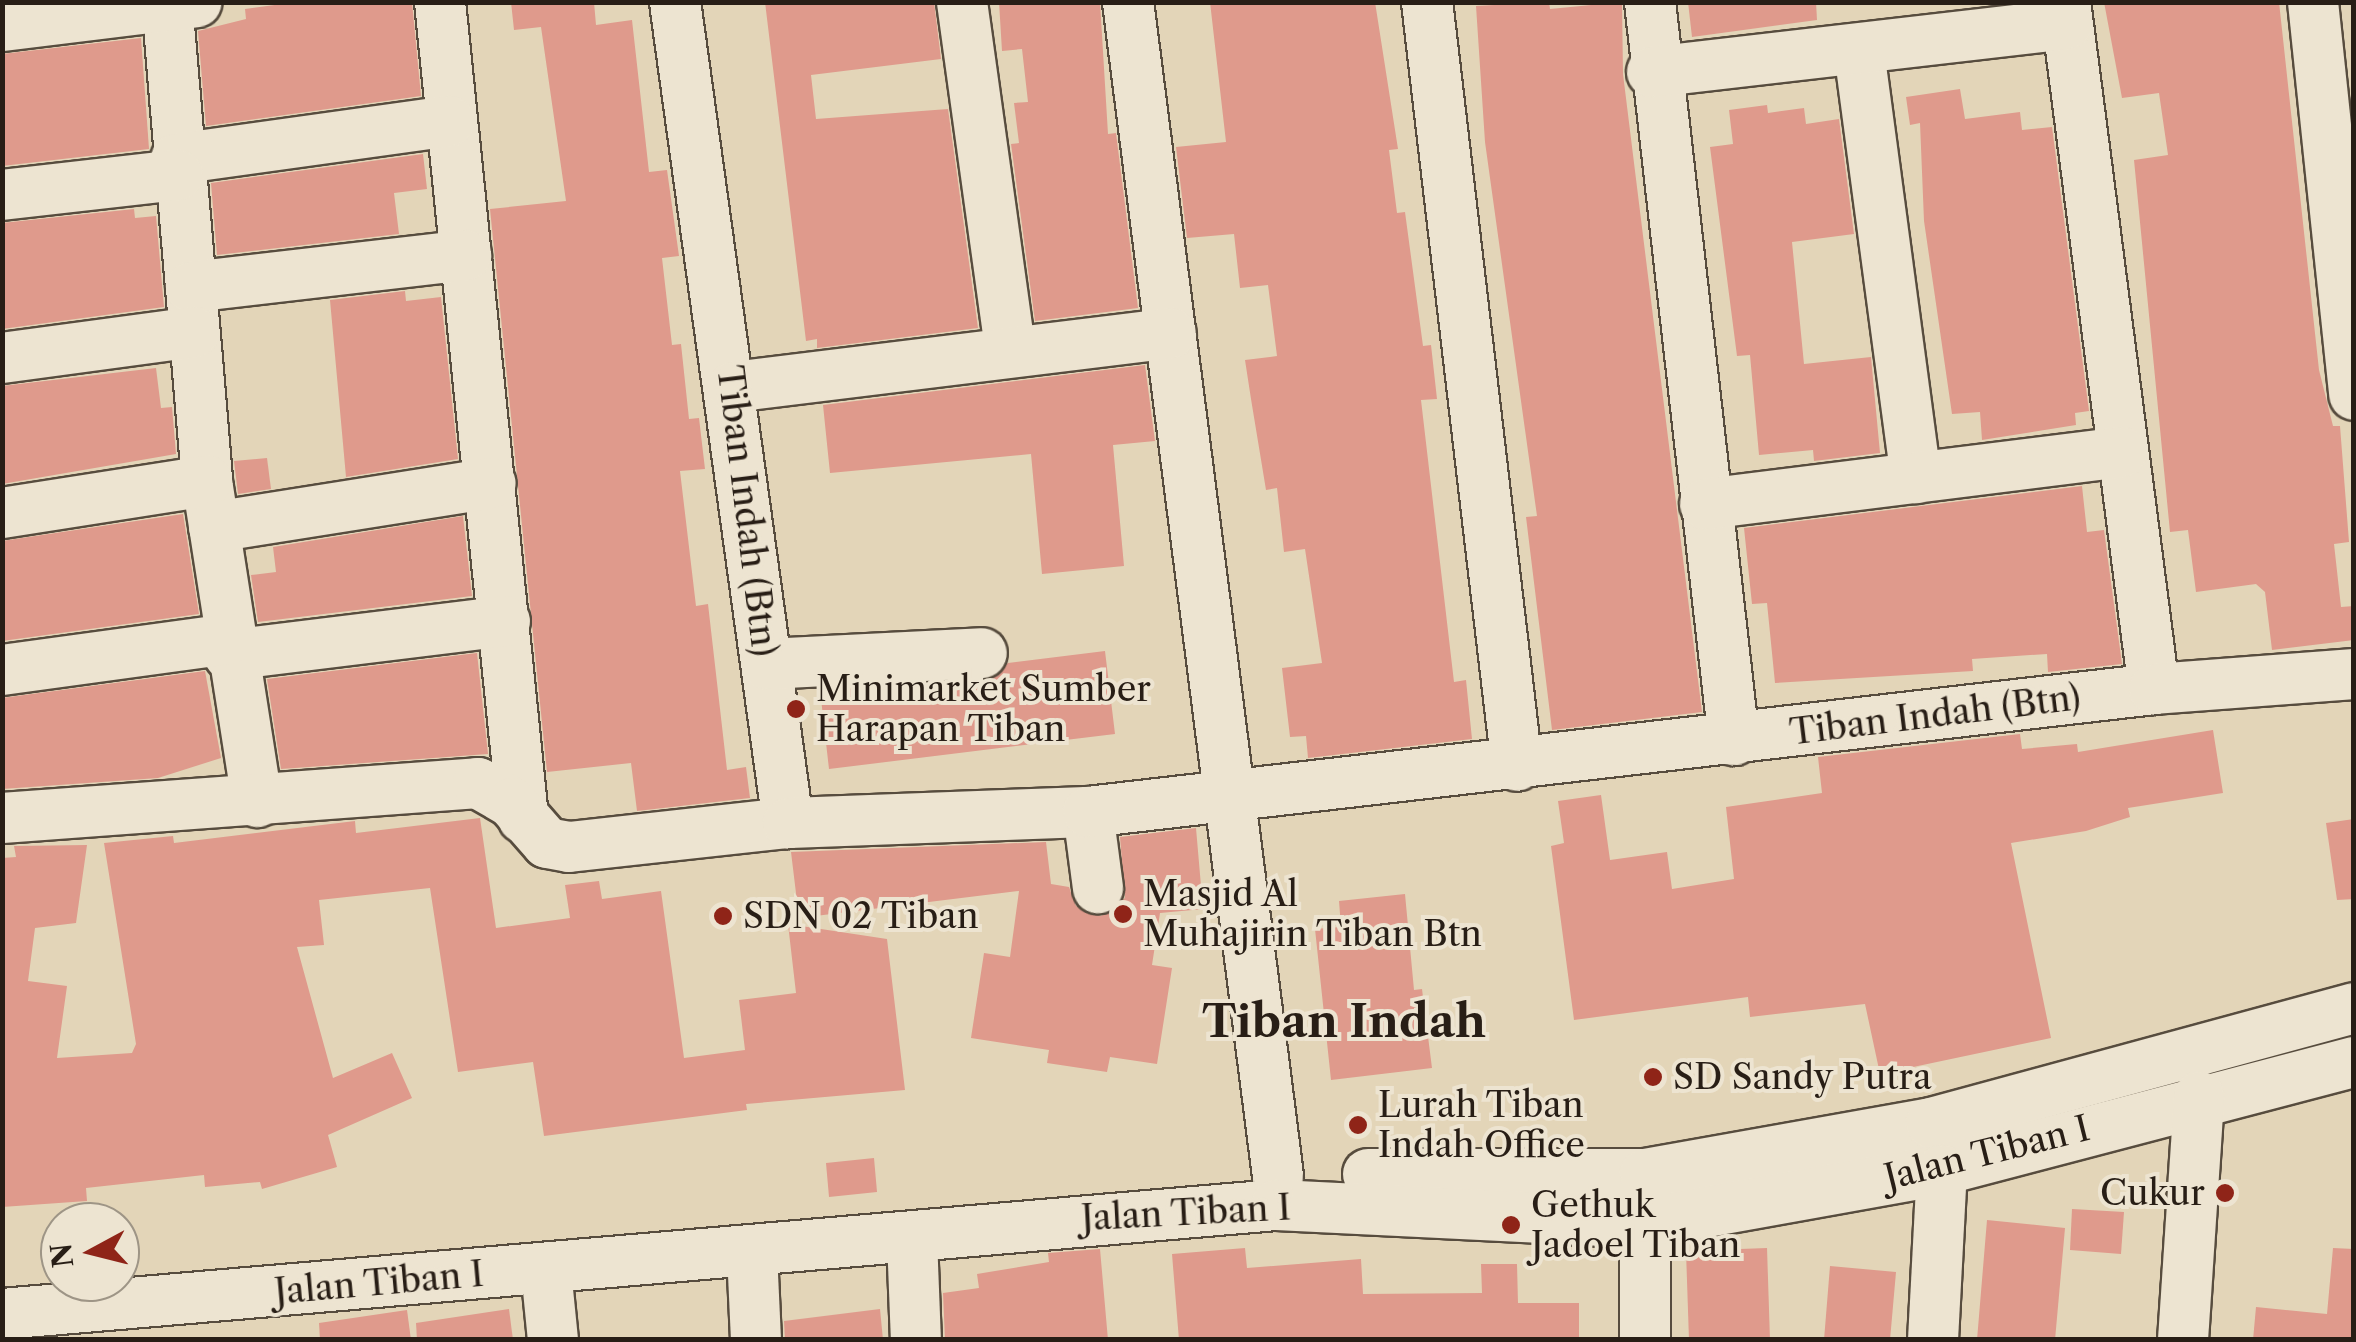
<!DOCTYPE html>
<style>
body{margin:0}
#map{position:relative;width:2356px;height:1342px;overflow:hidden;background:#e3d5b8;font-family:"Libre Caslon Text",serif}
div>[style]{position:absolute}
.building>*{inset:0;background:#df9a8c}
.roads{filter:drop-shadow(2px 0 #574c3e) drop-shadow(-2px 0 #574c3e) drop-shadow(0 2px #574c3e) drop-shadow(0 -2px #574c3e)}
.minor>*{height:50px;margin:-25px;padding:0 25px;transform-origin:25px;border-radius:25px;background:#ede4d1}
.dots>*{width:28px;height:28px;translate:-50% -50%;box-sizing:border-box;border:5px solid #ede4d1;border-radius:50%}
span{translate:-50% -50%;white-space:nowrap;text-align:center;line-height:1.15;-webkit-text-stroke:8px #ede4d1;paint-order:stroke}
.street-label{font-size:35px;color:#281e16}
.poi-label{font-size:35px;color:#281e16}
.left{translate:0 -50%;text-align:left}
.right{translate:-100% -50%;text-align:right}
.district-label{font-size:45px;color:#281e16;font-weight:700}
.frame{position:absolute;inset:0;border:5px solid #281e16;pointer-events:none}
.north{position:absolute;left:40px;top:1202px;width:100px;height:100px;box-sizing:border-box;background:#ede4d1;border:2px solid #9e9586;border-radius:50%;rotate:263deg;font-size:28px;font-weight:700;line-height:40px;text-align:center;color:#281e16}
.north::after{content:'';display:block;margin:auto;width:35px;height:45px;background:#8f2418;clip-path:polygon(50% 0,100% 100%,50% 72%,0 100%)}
</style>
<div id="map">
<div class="building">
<i style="clip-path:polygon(297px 2px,412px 2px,421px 96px,206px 126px,198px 31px,246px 19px,245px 9px)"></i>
<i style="clip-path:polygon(511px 2px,594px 2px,596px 25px,632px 20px,649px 172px,667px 170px,679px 256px,662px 258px,672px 345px,681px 344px,689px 419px,699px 418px,705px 469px,680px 471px,696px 606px,708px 604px,727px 770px,746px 767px,750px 798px,637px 811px,631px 763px,547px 772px,490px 209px,566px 201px,541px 27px,514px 30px)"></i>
<i style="clip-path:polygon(765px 2px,934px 2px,941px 59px,811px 75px,816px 119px,948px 109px,978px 328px,817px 348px,817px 339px,806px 341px)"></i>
<i style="clip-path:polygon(999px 2px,1100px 2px,1108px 134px,1116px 133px,1138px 308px,1035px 321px,1011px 144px,1019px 143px,1014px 103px,1028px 102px,1022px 49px,1002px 51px)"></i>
<i style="clip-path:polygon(1210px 2px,1375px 2px,1398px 149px,1389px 150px,1397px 213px,1405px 212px,1423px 346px,1431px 345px,1437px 399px,1421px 400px,1454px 682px,1466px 680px,1472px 739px,1308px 758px,1306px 736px,1290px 737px,1282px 668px,1322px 663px,1305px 549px,1284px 552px,1277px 488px,1266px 490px,1251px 399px,1245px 360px,1277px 356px,1268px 285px,1240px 288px,1234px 234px,1187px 238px,1176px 147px,1226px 142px)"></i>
<i style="clip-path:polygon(1549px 2px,1550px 9px,1622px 2px,1623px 74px,1702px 712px,1552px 730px,1526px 517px,1537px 516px,1485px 142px,1476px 6px)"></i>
<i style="clip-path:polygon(1688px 2px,1816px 2px,1817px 20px,1692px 37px)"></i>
<i style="clip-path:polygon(2104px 2px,2279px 2px,2319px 370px,2333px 426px,2340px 426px,2349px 542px,2334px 544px,2341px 607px,2354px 606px,2354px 640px,2272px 650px,2265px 592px,2256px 584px,2196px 592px,2188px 530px,2170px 532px,2134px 160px,2168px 155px,2159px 93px,2122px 98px)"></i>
<i style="clip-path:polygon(141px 38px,149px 149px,2px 166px,2px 54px)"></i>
<i style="clip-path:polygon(1960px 89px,1965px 119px,2020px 112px,2022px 130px,2052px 127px,2089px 411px,2075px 413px,2076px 425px,1982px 440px,1980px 412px,1952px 414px,1924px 221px,1920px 123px,1910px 125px,1906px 97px)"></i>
<i style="clip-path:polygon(1767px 105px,1768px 113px,1804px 108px,1806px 124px,1839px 119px,1854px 234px,1792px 242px,1804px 364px,1871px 357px,1880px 453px,1814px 461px,1813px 450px,1759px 455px,1750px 355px,1737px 356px,1710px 147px,1733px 144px,1729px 110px)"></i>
<i style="clip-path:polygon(423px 154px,427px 189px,394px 193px,399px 234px,217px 255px,211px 183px)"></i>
<i style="clip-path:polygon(134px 209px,135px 218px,156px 216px,164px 307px,2px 329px,2px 223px)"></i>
<i style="clip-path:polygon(405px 291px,406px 301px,441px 297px,458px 459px,346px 477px,330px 300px)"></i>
<i style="clip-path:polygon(1145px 365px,1155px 441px,1113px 445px,1124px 566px,1042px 574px,1031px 454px,830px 473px,823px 405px)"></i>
<i style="clip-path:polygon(156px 368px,161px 408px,172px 407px,176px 454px,2px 484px,2px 386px)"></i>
<i style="clip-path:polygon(267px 458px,271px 489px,238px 494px,234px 461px)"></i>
<i style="clip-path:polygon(2082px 486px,2087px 532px,2104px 530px,2122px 664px,2048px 672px,2047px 654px,1972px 659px,1973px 671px,1775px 683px,1767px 603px,1752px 604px,1744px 528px)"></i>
<i style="clip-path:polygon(183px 514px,199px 614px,2px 641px,2px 541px)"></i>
<i style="clip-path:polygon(463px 516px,472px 596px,258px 622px,251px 575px,276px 572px,273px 547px)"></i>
<i style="clip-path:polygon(1105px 651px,1115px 734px,829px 769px,820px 690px,983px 682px,1008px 663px)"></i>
<i style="clip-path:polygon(477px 653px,488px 754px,281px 769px,267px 679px)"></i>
<i style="clip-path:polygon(205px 671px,221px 758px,158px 778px,2px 789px,2px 698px)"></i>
<i style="clip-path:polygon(2213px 730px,2223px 793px,2128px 808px,2130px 817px,2086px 831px,2011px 843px,2051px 1038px,1880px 1074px,1865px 1004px,1750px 1017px,1748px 997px,1574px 1020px,1551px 846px,1564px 843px,1558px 801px,1601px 795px,1610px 860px,1667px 852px,1672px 889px,1734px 879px,1726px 807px,1822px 793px,1818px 757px,2020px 734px,2022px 749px,2077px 744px,2078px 752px)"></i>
<i style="clip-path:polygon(480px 818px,496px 928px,570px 918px,565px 885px,599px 881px,602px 899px,661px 891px,684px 1058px,745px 1050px,739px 1000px,796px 993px,788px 924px,887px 939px,905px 1090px,746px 1104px,747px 1110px,544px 1136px,533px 1062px,458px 1072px,430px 888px,319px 900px,324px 945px,297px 947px,333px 1078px,392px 1053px,412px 1098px,328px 1135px,337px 1167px,262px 1189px,260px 1182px,205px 1187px,204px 1175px,86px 1188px,87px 1201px,2px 1207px,2px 858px,16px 857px,14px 846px,87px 845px,76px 923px,35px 928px,28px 981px,67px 986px,57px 1058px,132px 1053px,136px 1044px,104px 843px,173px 836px,174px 843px,355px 821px,356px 833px)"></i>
<i style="clip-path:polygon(2354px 819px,2354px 899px,2337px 900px,2326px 823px)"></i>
<i style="clip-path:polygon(1196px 828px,1203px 909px,1160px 913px,1152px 965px,1172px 968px,1157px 1064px,1110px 1057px,1107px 1072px,1047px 1063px,1049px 1050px,971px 1038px,984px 953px,1010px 957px,1019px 891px,799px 918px,791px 852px,1046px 842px,1051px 884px,1069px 887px,1076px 906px,1101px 916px,1125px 898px,1120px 837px)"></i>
<i style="clip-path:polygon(1405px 894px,1414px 990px,1422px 989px,1432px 1068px,1331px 1080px,1315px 929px,1341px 927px,1339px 901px)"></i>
<i style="clip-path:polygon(874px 1158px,877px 1192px,829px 1197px,826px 1163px)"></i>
<i style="clip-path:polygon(2072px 1209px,2124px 1212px,2121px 1254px,2070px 1250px)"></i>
<i style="clip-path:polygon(1987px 1220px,2065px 1228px,2055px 1340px,1977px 1340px)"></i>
<i style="clip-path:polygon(1245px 1248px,1247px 1268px,1361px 1259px,1363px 1294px,1482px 1293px,1481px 1264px,1517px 1264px,1518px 1303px,1579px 1303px,1579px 1340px,1179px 1340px,1172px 1254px)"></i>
<i style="clip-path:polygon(1767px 1248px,1770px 1340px,1689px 1340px,1686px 1251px)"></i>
<i style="clip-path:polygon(2333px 1248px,2354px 1249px,2354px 1340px,2253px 1340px,2256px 1307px,2327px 1314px)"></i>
<i style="clip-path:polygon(1100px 1249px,1108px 1340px,945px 1340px,943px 1293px,979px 1288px,977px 1274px,1049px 1262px,1048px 1253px)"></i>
<i style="clip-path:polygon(1830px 1266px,1896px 1272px,1890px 1340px,1824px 1340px)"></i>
<i style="clip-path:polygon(509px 1309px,513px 1340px,417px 1340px,416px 1323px)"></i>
<i style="clip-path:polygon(880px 1309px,883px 1340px,785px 1340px,784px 1321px)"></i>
<i style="clip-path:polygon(407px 1310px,411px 1340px,320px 1340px,319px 1323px)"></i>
</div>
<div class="roads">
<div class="minor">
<i style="left:167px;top:2px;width:481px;rotate:85.2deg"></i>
<i style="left:207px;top:481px;width:325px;rotate:81.1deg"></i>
<i style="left:440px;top:2px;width:820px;rotate:84.19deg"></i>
<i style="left:675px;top:2px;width:829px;rotate:82.16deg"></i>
<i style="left:962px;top:2px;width:351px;rotate:82.1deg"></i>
<i style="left:1128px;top:2px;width:1184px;rotate:82.72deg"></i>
<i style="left:1427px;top:2px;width:769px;rotate:83.28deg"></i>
<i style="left:1650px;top:2px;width:743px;rotate:83.51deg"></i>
<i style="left:2065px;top:2px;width:693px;rotate:82.62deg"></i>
<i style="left:2313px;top:2px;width:395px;rotate:84deg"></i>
<i style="left:2px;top:26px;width:196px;rotate:-7deg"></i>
<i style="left:1859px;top:51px;width:431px;rotate:82.4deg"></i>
<i style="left:1652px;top:72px;width:418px;rotate:-6.6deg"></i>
<i style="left:176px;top:159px;width:276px;rotate:-7.9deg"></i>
<i style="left:2px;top:195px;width:177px;rotate:-6.5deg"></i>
<i style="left:191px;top:287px;width:277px;rotate:-6.6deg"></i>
<i style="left:2px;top:358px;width:194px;rotate:-7.7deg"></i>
<i style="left:733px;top:387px;width:441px;rotate:-7deg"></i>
<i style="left:1705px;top:504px;width:420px;rotate:-7.1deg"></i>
<i style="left:2px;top:513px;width:207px;rotate:-8.9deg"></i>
<i style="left:214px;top:527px;width:280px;rotate:-9deg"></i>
<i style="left:229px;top:655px;width:278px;rotate:-7deg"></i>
<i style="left:767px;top:664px;width:215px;rotate:-2.9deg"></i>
<i style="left:2px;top:670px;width:229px;rotate:-7.8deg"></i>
<i style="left:1088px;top:812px;width:77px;rotate:82.5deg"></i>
<i style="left:2px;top:818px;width:477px;rotate:-4.2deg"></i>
<i style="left:478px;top:783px;width:39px;rotate:30deg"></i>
<i style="left:512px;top:803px;width:53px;rotate:48.8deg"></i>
<i style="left:547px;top:843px;width:22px;rotate:10deg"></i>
<i style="left:569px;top:847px;width:220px;rotate:-6.3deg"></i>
<i style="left:788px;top:823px;width:300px;rotate:-2.1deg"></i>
<i style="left:1088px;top:812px;width:1073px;rotate:-6.58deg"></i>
<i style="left:2154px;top:689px;width:201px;rotate:-4.3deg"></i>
<i style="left:1368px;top:1174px;width:277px"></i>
<i style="left:1645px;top:1174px;width:291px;rotate:-10.1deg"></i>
<i style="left:1931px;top:1123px;width:438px;rotate:-15.2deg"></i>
<i style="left:912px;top:1238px;width:102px;rotate:87.8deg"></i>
<i style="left:752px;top:1252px;width:88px;rotate:87.4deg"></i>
<i style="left:546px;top:1270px;width:70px;rotate:84.3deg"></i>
<i style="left:2px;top:1314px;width:1279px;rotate:-4.89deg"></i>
<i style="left:1276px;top:1205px;width:370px;rotate:2.8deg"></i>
<i style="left:1646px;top:1223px;width:301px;rotate:-10.2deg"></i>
<i style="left:1942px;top:1170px;width:426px;rotate:-14.7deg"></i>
<i style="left:1645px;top:1340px;width:150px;rotate:-90deg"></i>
<i style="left:1933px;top:1340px;width:170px;rotate:-87deg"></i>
<i style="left:2183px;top:1340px;width:244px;rotate:-86.2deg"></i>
</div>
</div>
<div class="dots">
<i style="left:796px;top:709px;background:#8f2418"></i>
<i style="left:1123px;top:914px;background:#8f2418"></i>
<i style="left:723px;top:916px;background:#8f2418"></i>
<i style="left:1653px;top:1077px;background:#8f2418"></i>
<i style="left:1358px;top:1125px;background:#8f2418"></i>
<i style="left:2225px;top:1193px;background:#8f2418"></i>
<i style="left:1511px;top:1225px;background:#8f2418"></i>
</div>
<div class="street-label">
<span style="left:747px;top:511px;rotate:83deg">Tiban Indah (Btn)</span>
<span style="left:1935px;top:715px;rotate:-7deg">Tiban Indah (Btn)</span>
<span style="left:1987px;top:1153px;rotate:-14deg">Jalan Tiban I</span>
<span style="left:1186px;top:1213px;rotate:-3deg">Jalan Tiban I</span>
<span style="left:379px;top:1283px;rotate:-5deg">Jalan Tiban I</span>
</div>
<div class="poi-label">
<span class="left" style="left:816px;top:709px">Minimarket Sumber<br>Harapan Tiban</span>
<span class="left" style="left:1143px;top:914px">Masjid Al<br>Muhajirin Tiban Btn</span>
<span class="left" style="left:743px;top:916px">SDN 02 Tiban</span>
<span class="left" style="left:1673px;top:1077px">SD Sandy Putra</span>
<span class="left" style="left:1378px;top:1125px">Lurah Tiban<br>Indah Office</span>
<span class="right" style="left:2205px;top:1193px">Cukur</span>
<span class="left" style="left:1531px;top:1225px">Gethuk<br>Jadoel Tiban</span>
</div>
<div class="district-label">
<span style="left:1344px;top:1022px">Tiban Indah</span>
</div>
<div class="frame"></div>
<div class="north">N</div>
</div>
